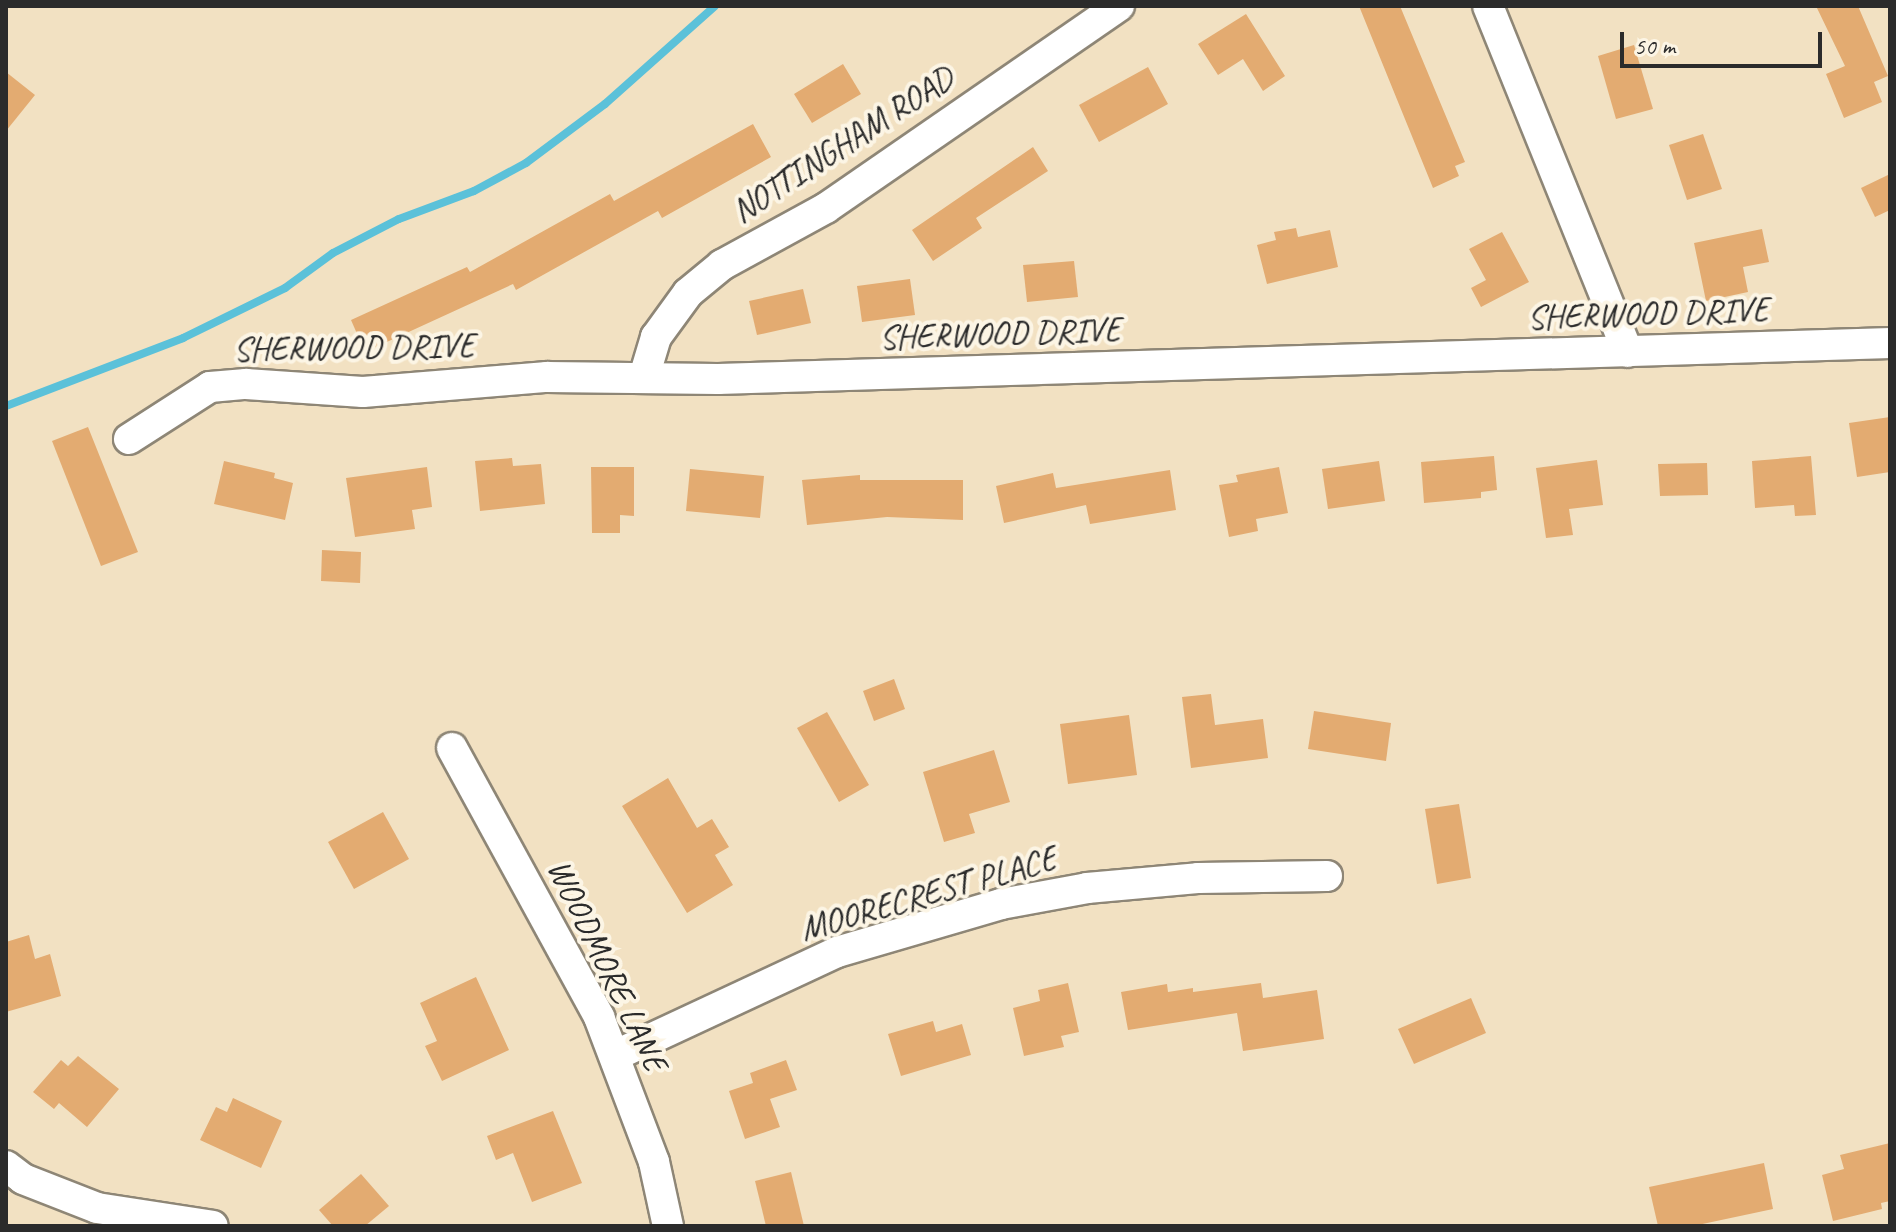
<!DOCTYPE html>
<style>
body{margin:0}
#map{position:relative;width:1896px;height:1232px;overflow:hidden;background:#f2e1c2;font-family:Caveat,sans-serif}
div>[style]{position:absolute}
.stream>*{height:8px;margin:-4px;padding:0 4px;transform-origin:4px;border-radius:4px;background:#5bc1d9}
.building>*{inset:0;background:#e3ab71}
.roads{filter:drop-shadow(2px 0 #8e8676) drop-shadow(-2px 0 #8e8676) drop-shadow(0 2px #8e8676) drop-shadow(0 -2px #8e8676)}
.minor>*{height:30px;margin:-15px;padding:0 15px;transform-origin:15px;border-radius:15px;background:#fff}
span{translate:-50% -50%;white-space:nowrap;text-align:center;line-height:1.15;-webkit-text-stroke:8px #fcf5e5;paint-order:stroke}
.street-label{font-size:34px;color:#2b2b2b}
.frame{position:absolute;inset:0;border:8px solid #2b2b2b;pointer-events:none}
.scale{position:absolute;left:1620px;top:32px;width:202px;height:36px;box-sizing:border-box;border:4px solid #2b2b2b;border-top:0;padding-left:10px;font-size:24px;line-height:28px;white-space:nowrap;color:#2b2b2b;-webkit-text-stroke:6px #fcf5e5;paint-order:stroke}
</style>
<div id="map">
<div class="stream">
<i style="left:6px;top:406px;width:190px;rotate:-21deg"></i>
<i style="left:183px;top:338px;width:114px;rotate:-26.1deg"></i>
<i style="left:285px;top:288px;width:59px;rotate:-36.1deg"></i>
<i style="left:333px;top:253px;width:74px;rotate:-27.3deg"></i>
<i style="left:399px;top:219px;width:80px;rotate:-20.5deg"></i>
<i style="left:474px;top:191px;width:59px;rotate:-28.3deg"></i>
<i style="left:526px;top:163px;width:99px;rotate:-36.8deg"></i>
<i style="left:605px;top:104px;width:147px;rotate:-41.7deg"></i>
</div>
<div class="building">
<i style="clip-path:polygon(1359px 6px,1400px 6px,1465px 162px,1455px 166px,1459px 176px,1433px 188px)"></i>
<i style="clip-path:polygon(1816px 6px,1858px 6px,1888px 76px,1874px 82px,1882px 102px,1844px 118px,1826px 74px,1845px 66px)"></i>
<i style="clip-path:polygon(1246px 14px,1285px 76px,1263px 91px,1243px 59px,1218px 75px,1198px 44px)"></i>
<i style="clip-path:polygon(1634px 45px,1653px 109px,1616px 119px,1598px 56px)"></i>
<i style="clip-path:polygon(843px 64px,861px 94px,812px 123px,794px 94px)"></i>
<i style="clip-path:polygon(1148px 67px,1168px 104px,1099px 142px,1079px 105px)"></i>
<i style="clip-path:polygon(6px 72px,35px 95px,6px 131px)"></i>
<i style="clip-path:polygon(753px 124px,771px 157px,662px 218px,658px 211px,516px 290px,513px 284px,365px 352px,351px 320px,467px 267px,470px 272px,610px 194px,614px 201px)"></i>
<i style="clip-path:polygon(1703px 134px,1722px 189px,1687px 200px,1669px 145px)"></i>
<i style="clip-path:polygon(1033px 147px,1048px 171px,976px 218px,982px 228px,933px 261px,912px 230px)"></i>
<i style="clip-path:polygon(1890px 174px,1890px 210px,1875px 217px,1861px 188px)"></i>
<i style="clip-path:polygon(1296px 228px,1298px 237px,1330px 230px,1338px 267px,1267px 284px,1257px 245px,1276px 240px,1274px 232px)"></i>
<i style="clip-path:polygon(1762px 229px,1769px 262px,1743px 267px,1748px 292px,1706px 301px,1694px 243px)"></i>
<i style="clip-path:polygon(1502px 232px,1529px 282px,1481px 307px,1471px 288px,1486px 280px,1469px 249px)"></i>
<i style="clip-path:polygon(1074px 261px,1078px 297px,1027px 302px,1023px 265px)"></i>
<i style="clip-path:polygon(910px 279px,915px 315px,862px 322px,857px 286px)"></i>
<i style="clip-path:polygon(803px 289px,811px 323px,757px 335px,749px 301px)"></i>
<i style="clip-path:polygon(1890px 417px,1890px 472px,1857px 477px,1849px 423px)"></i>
<i style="clip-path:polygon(88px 427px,138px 552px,101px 566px,52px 441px)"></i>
<i style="clip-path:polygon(1494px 456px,1497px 490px,1481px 492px,1481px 498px,1424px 503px,1421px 462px)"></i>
<i style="clip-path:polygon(1811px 456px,1816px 515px,1795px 516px,1794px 505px,1755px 508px,1752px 461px)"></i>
<i style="clip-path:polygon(512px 458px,513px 466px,541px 464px,545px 504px,480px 511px,475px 461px)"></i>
<i style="clip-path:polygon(1597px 460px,1603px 505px,1569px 509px,1573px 535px,1546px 538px,1536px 468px)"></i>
<i style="clip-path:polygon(224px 461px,275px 473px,274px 478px,293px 483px,285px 520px,214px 504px)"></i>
<i style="clip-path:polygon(1379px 461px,1385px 501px,1328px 509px,1322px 469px)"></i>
<i style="clip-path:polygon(1707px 463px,1708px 495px,1660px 496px,1658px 464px)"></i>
<i style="clip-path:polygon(427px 467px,432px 507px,412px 510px,415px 529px,355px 537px,346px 478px)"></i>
<i style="clip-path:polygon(591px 467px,634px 467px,634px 516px,620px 515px,620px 533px,592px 533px)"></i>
<i style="clip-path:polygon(1279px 467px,1288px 513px,1256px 519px,1258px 531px,1229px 537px,1219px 485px,1238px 482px,1236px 475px)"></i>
<i style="clip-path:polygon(690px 469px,764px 476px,760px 518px,686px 511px)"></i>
<i style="clip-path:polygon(1170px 470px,1176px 510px,1090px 524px,1086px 505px,1004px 523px,996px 486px,1053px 473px,1056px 488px)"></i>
<i style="clip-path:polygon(860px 475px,860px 480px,963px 480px,963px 520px,887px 517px,807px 525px,802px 480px)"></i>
<i style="clip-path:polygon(322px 550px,361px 552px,360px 583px,321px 581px)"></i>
<i style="clip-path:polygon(894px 679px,905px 709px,874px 721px,863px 691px)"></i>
<i style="clip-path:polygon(1211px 694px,1215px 725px,1263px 719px,1268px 758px,1191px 768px,1182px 697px)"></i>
<i style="clip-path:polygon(1314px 711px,1391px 723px,1386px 761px,1308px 749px)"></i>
<i style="clip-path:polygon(827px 712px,869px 785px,839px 802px,797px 728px)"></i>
<i style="clip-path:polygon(1129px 715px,1137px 775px,1068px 784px,1060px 724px)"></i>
<i style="clip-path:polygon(994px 750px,1010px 802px,969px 814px,975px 833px,944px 842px,923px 772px)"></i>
<i style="clip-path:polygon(668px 778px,697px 828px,712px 819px,729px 847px,715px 855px,733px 885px,687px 913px,622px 806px)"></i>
<i style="clip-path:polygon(1459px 804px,1471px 878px,1437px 884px,1425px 809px)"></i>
<i style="clip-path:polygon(383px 812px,409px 859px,354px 889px,328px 842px)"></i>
<i style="clip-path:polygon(29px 935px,35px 959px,50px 954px,61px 996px,6px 1012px,6px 942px)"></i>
<i style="clip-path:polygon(476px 977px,509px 1050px,442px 1081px,425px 1046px,437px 1041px,420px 1003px)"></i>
<i style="clip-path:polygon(1068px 983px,1079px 1032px,1061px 1036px,1064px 1047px,1024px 1056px,1013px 1008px,1040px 1001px,1038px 990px)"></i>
<i style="clip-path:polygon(1261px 983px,1263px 998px,1317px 990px,1324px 1039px,1243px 1051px,1237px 1013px,1128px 1030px,1121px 992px,1167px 984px,1168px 992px,1193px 988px,1193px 992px)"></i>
<i style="clip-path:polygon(1471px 998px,1486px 1033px,1414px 1064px,1398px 1029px)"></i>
<i style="clip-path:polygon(933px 1021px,936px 1032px,962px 1024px,971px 1055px,901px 1076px,888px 1034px)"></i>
<i style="clip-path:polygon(78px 1056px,119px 1089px,87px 1127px,59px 1103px,54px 1109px,33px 1092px,61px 1060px,68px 1066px)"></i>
<i style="clip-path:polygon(786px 1060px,797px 1090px,770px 1099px,780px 1127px,745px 1139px,729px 1091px,753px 1083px,750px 1073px)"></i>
<i style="clip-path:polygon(233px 1098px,282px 1121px,261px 1168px,200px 1140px,216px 1107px,227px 1112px)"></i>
<i style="clip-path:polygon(553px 1111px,582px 1183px,532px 1202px,513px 1153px,496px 1160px,487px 1136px)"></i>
<i style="clip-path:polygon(1890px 1143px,1890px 1201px,1881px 1203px,1882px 1209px,1833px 1221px,1822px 1175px,1844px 1169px,1840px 1155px)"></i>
<i style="clip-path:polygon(1764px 1163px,1773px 1209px,1693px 1226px,1658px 1226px,1649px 1187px)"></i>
<i style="clip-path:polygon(791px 1172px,804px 1226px,766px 1226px,755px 1181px)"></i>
<i style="clip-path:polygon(361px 1174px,389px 1206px,365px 1226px,333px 1226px,319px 1210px)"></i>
</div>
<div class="roads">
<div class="minor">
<i style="left:1488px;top:6px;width:373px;rotate:68deg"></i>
<i style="left:644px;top:377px;width:42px;rotate:-73.3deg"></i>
<i style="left:656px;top:337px;width:54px;rotate:-54deg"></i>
<i style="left:688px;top:293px;width:44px;rotate:-39.5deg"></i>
<i style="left:722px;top:265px;width:119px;rotate:-28.7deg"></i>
<i style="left:826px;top:208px;width:356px;rotate:-34.6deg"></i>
<i style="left:129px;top:439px;width:96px;rotate:-32.7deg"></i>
<i style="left:210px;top:387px;width:36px;rotate:-5deg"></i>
<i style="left:246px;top:384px;width:117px;rotate:3.9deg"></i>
<i style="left:363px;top:392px;width:185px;rotate:-4.7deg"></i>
<i style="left:547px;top:377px;width:171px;rotate:0.7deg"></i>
<i style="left:718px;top:379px;width:1173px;rotate:-1.76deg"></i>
<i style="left:452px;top:748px;width:307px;rotate:61.3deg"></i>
<i style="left:599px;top:1017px;width:155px;rotate:69.2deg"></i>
<i style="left:654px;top:1162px;width:66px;rotate:77.7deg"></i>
<i style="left:616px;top:1055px;width:244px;rotate:-25deg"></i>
<i style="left:837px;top:952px;width:171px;rotate:-16.3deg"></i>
<i style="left:1001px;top:904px;width:87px;rotate:-10.5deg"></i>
<i style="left:1087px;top:888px;width:111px;rotate:-5.1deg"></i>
<i style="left:1198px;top:878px;width:129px;rotate:-0.9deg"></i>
<i style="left:6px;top:1166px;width:21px;rotate:37deg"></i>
<i style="left:23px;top:1179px;width:79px;rotate:21.4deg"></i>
<i style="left:97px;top:1208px;width:117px;rotate:8.8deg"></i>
</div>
</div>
<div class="street-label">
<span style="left:842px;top:144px;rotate:-33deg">NOTTINGHAM ROAD</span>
<span style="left:1648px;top:313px;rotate:-2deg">SHERWOOD DRIVE</span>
<span style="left:1000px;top:333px;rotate:-2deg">SHERWOOD DRIVE</span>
<span style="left:354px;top:347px;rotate:-1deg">SHERWOOD DRIVE</span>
<span style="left:928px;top:893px;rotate:-16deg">MOORECREST PLACE</span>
<span style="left:608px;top:965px;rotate:64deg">WOODMORE LANE</span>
</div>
<div class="frame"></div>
<div class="scale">50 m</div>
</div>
